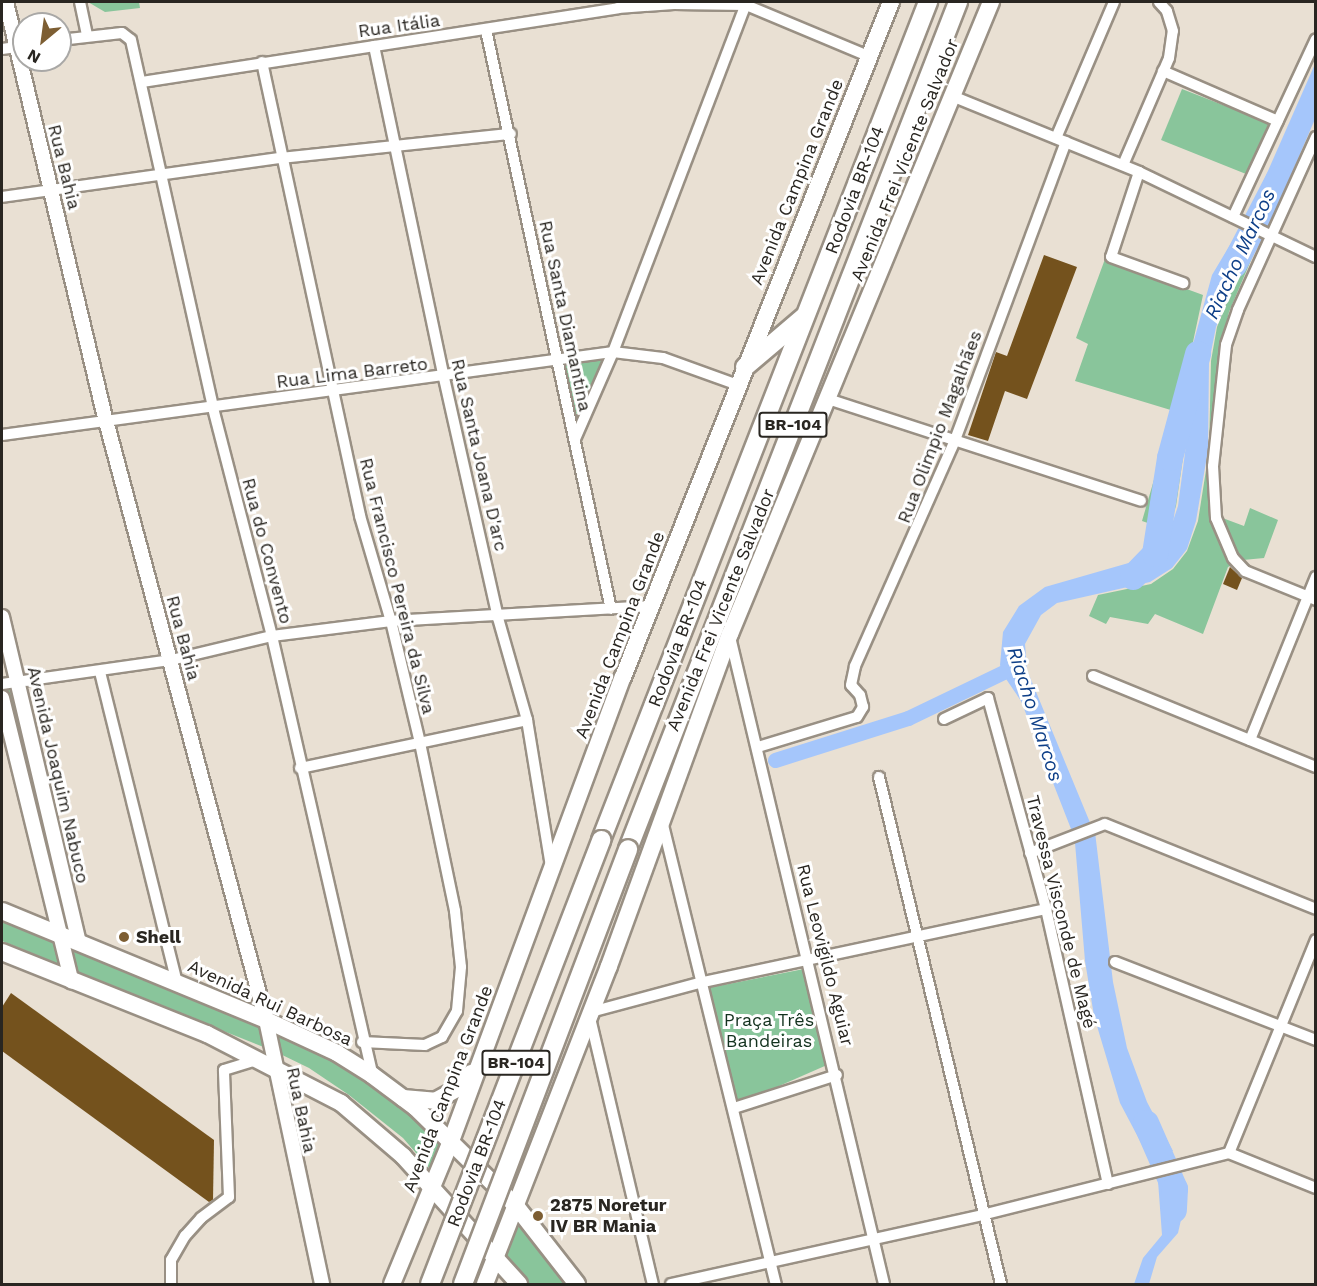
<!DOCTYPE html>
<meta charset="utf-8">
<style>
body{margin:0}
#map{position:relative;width:1317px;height:1286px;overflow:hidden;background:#e9e0d3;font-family:"Work Sans",sans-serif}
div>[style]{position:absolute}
.green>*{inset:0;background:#89c59b}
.water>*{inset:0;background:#a5c6fb}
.canal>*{height:15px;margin:-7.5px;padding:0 7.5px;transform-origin:7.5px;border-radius:7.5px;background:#a5c6fb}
.river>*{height:26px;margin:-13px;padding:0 13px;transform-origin:13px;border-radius:13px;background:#a5c6fb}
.building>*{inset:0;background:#74521d}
.roads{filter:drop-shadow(2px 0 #999084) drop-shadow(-2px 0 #999084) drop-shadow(0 2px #999084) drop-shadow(0 -2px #999084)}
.minor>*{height:10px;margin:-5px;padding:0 5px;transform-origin:5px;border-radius:5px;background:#fff}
.tertiary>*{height:14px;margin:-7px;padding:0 7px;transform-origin:7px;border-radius:7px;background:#fff}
.secondary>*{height:16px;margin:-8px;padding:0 8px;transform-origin:8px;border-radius:8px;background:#fff}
.trunk>*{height:18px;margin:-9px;padding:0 9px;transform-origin:9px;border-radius:9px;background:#fff}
.bridges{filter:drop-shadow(2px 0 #999084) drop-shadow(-2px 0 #999084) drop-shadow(0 2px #999084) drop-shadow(0 -2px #999084)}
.trunk-bridge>*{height:18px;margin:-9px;padding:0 9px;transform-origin:9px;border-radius:9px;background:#fff}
.dots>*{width:16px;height:16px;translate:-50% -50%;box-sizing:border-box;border:3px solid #fff;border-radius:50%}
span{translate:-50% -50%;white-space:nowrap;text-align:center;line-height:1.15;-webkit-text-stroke:6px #fff;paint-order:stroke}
.shield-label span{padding:2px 4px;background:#fff;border:2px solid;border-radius:4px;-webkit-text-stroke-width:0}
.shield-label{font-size:16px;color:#292621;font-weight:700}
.street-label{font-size:18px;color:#292621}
.poi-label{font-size:18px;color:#292621;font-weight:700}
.left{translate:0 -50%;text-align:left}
.park-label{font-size:18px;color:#13321e}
.water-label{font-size:20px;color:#0e3f88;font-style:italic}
.frame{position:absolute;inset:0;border:3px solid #292621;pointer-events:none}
.north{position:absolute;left:12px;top:12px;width:60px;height:60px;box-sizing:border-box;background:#fff;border:2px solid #a9a8a6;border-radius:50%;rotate:209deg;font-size:16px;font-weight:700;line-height:24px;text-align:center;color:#292621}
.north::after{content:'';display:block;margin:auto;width:21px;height:27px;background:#7d5e33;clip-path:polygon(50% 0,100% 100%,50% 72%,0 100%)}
</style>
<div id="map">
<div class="green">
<i style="clip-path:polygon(88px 2px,139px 2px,140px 8px,105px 12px)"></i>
<i style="clip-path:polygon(1182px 89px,1269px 123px,1246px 174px,1161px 140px)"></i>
<i style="clip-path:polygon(1254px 235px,1260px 239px,1229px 312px,1221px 347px,1209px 513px,1244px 526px,1250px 508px,1278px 520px,1264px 558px,1243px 560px,1228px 567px,1203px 634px,1155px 614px,1148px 624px,1110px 617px,1106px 624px,1089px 616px,1098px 595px,1151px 584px,1173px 569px,1187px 551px,1198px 521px,1209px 451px,1211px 361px,1217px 327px)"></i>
<i style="clip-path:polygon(1105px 259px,1203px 295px,1187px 370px,1189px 415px,1176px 506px,1168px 530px,1142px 521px,1174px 411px,1075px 381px,1088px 344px,1076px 338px)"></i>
<i style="clip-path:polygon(604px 358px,573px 421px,562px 365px)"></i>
<i style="clip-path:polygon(15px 686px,78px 941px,60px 934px,2px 689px)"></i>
<i style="clip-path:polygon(2px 916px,57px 938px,61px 965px,2px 941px)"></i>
<i style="clip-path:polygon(69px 942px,264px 1021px,266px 1048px,75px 972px)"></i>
<i style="clip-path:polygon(809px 968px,827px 1065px,738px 1104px,703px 989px)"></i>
<i style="clip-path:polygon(271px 1025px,339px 1058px,446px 1140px,434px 1174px,403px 1138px,349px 1095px,309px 1068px,274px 1051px)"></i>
<i style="clip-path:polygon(516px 1215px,572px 1284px,527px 1284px,500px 1255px)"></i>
</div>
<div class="water">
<i style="clip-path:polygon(1315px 64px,1315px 119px,1274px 215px,1253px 205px)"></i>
<i style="clip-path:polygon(1240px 228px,1253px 235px,1216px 327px,1209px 362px,1208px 450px,1196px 521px,1187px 549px,1172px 568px,1150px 582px,1057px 603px,1041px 615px,1025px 644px,1027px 670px,1091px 825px,1073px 834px,1021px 701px,1004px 676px,1000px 665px,1003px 632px,1019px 606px,1045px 587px,1146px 558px,1159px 548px,1170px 530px,1178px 506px,1190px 415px,1188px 371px,1193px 344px,1212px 275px)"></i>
<i style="clip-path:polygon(1095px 832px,1113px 982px,1127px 1048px,1147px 1102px,1173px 1151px,1148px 1156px,1120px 1103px,1094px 1016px,1085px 961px,1075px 843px)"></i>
<i style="clip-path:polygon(1180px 1176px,1183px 1211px,1178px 1233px,1157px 1257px,1149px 1284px,1134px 1284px,1143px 1258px,1162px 1235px,1158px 1181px)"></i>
</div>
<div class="canal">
<i style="left:775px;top:760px;width:139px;rotate:-17.5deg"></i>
<i style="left:908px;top:718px;width:120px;rotate:-25.7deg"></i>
</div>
<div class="river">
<i style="left:1234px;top:265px;width:96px;rotate:-62.6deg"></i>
<i style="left:1133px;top:577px;width:32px;rotate:-46deg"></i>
<i style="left:1155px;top:554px;width:97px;rotate:-81.1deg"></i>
<i style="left:1170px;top:458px;width:108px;rotate:-74.9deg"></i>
<i style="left:1146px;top:1123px;width:72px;rotate:66.3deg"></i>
<i style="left:1175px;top:1189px;width:21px;rotate:93deg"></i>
</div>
<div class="building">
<i style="clip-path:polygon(1044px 255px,1077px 267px,1027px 399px,1005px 391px,988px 441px,968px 435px,996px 352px,1007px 356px)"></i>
<i style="clip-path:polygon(1230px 567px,1242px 578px,1237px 590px,1223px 584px)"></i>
<i style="clip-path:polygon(11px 993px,214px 1140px,213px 1200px,209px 1202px,2px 1051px,2px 1007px)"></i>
</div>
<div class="roads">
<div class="minor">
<i style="left:80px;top:2px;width:34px;rotate:78deg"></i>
<i style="left:486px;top:30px;width:592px;rotate:77.82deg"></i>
<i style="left:60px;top:40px;width:62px;rotate:-6.4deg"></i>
<i style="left:122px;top:33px;width:11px;rotate:38deg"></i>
<i style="left:131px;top:40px;width:377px;rotate:77.4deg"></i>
<i style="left:213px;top:408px;width:236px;rotate:75.5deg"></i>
<i style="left:272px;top:636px;width:449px;rotate:77.1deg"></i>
<i style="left:374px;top:46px;width:339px;rotate:78.1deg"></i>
<i style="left:444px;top:378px;width:246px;rotate:77.3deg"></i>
<i style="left:498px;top:618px;width:106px;rotate:74.1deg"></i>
<i style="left:527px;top:720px;width:149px;rotate:80.7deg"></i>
<i style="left:2px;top:49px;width:22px;rotate:-8deg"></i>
<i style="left:262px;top:62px;width:464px;rotate:77.8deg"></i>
<i style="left:360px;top:516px;width:109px;rotate:73.6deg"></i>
<i style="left:391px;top:621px;width:125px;rotate:76.6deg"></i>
<i style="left:420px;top:743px;width:172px;rotate:78.2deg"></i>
<i style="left:455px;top:911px;width:56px;rotate:83.9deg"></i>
<i style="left:461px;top:967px;width:44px;rotate:95.2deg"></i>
<i style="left:457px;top:1011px;width:30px;rotate:120deg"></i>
<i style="left:442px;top:1037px;width:19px;rotate:155deg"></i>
<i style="left:425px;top:1045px;width:63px;rotate:-177.3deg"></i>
<i style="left:1163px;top:71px;width:125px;rotate:23.5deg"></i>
<i style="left:142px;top:82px;width:482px;rotate:-8.8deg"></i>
<i style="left:618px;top:8px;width:56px;rotate:-4.1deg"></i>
<i style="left:674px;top:4px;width:72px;rotate:0.8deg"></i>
<i style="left:746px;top:5px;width:132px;rotate:22.7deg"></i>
<i style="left:952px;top:96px;width:202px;rotate:22.1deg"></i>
<i style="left:1139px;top:172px;width:196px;rotate:25.7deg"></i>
<i style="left:1316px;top:137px;width:190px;rotate:114.3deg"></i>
<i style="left:1238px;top:310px;width:37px;rotate:109deg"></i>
<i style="left:1226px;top:345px;width:122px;rotate:96.1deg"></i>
<i style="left:1213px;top:466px;width:52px;rotate:86.7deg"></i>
<i style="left:1216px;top:518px;width:43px;rotate:67deg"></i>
<i style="left:1233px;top:558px;width:18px;rotate:47deg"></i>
<i style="left:1245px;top:571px;width:77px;rotate:22.2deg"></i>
<i style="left:1056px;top:138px;width:148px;rotate:-66.9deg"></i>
<i style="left:1123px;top:165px;width:116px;rotate:-66.7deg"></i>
<i style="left:1169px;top:58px;width:27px;rotate:-82deg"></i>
<i style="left:1173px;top:31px;width:21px;rotate:-107deg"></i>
<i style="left:1167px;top:11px;width:12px;rotate:-132deg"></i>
<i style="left:1139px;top:172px;width:89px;rotate:108.2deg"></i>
<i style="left:1111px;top:257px;width:77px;rotate:19.9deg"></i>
<i style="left:2px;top:197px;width:282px;rotate:-8deg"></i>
<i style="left:281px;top:158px;width:231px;rotate:-6deg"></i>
<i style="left:1233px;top:217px;width:196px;rotate:-65deg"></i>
<i style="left:828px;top:399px;width:329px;rotate:18deg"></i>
<i style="left:2px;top:435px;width:617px;rotate:-7.74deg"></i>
<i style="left:613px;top:352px;width:50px;rotate:6.8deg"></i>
<i style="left:663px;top:358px;width:80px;rotate:19.8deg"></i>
<i style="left:575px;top:439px;width:95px;rotate:-66.4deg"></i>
<i style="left:613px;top:352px;width:375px;rotate:-69.1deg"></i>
<i style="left:730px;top:637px;width:665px;rotate:76.61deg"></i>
<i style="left:100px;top:672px;width:317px;rotate:76.1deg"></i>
<i style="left:1093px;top:676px;width:241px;rotate:22.2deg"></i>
<i style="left:2px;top:684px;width:171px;rotate:-8.1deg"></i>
<i style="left:171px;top:660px;width:104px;rotate:-13.4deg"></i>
<i style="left:272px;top:636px;width:120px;rotate:-7.2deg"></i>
<i style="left:391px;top:621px;width:261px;rotate:-3.3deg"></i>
<i style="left:944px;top:719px;width:49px;rotate:-25.5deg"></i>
<i style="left:988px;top:698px;width:219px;rotate:74.6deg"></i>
<i style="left:1046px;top:909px;width:282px;rotate:77.3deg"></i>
<i style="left:1250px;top:740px;width:176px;rotate:-68deg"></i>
<i style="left:758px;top:747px;width:103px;rotate:-16.9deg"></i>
<i style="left:857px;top:717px;width:12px;rotate:-59deg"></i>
<i style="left:863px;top:707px;width:12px;rotate:-104deg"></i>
<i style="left:860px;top:695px;width:13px;rotate:-132deg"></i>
<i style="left:851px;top:685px;width:19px;rotate:-78deg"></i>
<i style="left:855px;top:666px;width:247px;rotate:-66.1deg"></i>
<i style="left:955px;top:440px;width:318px;rotate:-69.6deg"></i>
<i style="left:300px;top:768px;width:232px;rotate:-11.9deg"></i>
<i style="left:879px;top:777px;width:521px;rotate:76.47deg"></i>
<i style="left:662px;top:821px;width:477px;rotate:76.2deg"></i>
<i style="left:1030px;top:853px;width:80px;rotate:-21.1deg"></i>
<i style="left:1105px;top:824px;width:227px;rotate:21.9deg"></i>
<i style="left:1115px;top:962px;width:216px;rotate:21.2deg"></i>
<i style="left:591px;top:1012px;width:116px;rotate:-15deg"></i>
<i style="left:703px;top:982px;width:351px;rotate:-12deg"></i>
<i style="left:590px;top:1018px;width:273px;rotate:76.7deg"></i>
<i style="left:734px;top:1108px;width:108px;rotate:-17.8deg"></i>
<i style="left:1229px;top:1153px;width:230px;rotate:-67.8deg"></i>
<i style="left:171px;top:1284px;width:24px;rotate:-90deg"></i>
<i style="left:171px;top:1260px;width:28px;rotate:-60deg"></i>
<i style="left:185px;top:1236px;width:24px;rotate:-48deg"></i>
<i style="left:201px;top:1218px;width:35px;rotate:-37deg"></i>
<i style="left:229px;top:1197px;width:127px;rotate:-92.3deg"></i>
<i style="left:224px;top:1070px;width:34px;rotate:-17deg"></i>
<i style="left:671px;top:1284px;width:323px;rotate:-12.5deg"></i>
<i style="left:986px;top:1214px;width:251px;rotate:-14.1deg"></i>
<i style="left:1229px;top:1153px;width:94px;rotate:21.9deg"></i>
</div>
<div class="tertiary">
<i style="left:6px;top:2px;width:431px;rotate:76.6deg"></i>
<i style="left:106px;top:421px;width:620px;rotate:75.04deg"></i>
<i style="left:266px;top:1020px;width:270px;rotate:78deg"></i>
<i style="left:2px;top:617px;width:334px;rotate:76.7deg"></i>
<i style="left:2px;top:698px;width:292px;rotate:76.2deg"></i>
</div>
<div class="secondary">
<i style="left:2px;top:911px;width:286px;rotate:22.4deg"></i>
<i style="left:266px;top:1020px;width:78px;rotate:24.9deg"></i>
<i style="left:337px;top:1053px;width:41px;rotate:32.2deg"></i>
<i style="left:372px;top:1075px;width:54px;rotate:36.7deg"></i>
<i style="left:415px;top:1107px;width:141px;rotate:44.4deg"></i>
<i style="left:516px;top:1206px;width:99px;rotate:52deg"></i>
<i style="left:2px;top:952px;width:221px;rotate:21.8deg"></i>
<i style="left:207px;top:1034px;width:151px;rotate:27.2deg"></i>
<i style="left:341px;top:1103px;width:82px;rotate:40.5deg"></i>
<i style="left:403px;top:1156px;width:173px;rotate:47.8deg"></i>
<i style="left:403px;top:1098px;width:32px;rotate:5deg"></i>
<i style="left:435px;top:1101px;width:29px;rotate:-29deg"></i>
<i style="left:460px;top:1087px;width:18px;rotate:-52deg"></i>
<i style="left:392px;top:1284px;width:155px;rotate:-67.6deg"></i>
<i style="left:451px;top:1141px;width:495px;rotate:-69.7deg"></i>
<i style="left:623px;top:677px;width:726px;rotate:-68.35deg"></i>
<i style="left:485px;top:1284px;width:341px;rotate:-68.7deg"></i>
<i style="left:609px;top:966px;width:353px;rotate:-70deg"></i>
<i style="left:730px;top:634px;width:684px;rotate:-67.56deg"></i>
</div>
<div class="trunk">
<i style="left:745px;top:367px;width:77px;rotate:-40.3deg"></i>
<i style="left:601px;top:840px;width:900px;rotate:-68.68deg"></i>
<i style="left:628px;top:849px;width:909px;rotate:-68.71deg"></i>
</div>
</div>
<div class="bridges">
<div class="trunk-bridge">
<i style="left:430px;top:1284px;width:476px;rotate:-68.9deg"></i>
<i style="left:463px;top:1284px;width:465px;rotate:-69.2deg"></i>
</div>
</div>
<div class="dots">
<i style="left:124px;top:937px;background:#7d5e33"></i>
<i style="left:538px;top:1216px;background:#7d5e33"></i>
</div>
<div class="shield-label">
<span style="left:793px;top:425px">BR-104</span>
<span style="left:516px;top:1063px">BR-104</span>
</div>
<div class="street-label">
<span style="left:399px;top:26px;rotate:-8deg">Rua Itália</span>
<span style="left:905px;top:160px;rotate:-68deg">Avenida Frei Vicente Salvador</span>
<span style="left:64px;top:167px;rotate:76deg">Rua Bahia</span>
<span style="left:797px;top:182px;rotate:-68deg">Avenida Campina Grande</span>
<span style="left:855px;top:190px;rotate:-69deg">Rodovia BR-104</span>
<span style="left:565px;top:316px;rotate:78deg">Rua Santa Diamantina</span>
<span style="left:352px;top:373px;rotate:-7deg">Rua Lima Barreto</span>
<span style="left:940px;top:427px;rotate:-69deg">Rua Olimpio Magalhães</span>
<span style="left:479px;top:455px;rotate:77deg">Rua Santa Joana D'arc</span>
<span style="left:267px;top:551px;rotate:75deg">Rua do Convento</span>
<span style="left:397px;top:586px;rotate:76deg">Rua Francisco Pereira da Silva</span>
<span style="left:721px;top:610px;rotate:-68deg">Avenida Frei Vicente Salvador</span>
<span style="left:620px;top:635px;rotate:-69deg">Avenida Campina Grande</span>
<span style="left:183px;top:638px;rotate:75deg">Rua Bahia</span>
<span style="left:678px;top:643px;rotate:-69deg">Rodovia BR-104</span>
<span style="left:58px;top:775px;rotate:77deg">Avenida Joaquim Nabuco</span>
<span style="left:1061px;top:912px;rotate:76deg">Travessa Visconde de Magé</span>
<span style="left:825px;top:955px;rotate:76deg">Rua Leovigildo Aguiar</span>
<span style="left:270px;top:1003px;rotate:25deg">Avenida Rui Barbosa</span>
<span style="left:448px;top:1089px;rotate:-69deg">Avenida Campina Grande</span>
<span style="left:301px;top:1110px;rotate:78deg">Rua Bahia</span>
<span style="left:477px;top:1163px;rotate:-69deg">Rodovia BR-104</span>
</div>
<div class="poi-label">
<span class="left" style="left:136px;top:937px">Shell</span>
<span class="left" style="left:550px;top:1216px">2875 Noretur<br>IV BR Mania</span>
</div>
<div class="park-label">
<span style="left:769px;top:1031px">Praça Três<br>Bandeiras</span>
</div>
<div class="water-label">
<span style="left:1240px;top:254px;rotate:-65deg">Riacho Marcos</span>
<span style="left:1035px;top:714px;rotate:72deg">Riacho Marcos</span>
</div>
<div class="frame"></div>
<div class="north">N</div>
</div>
